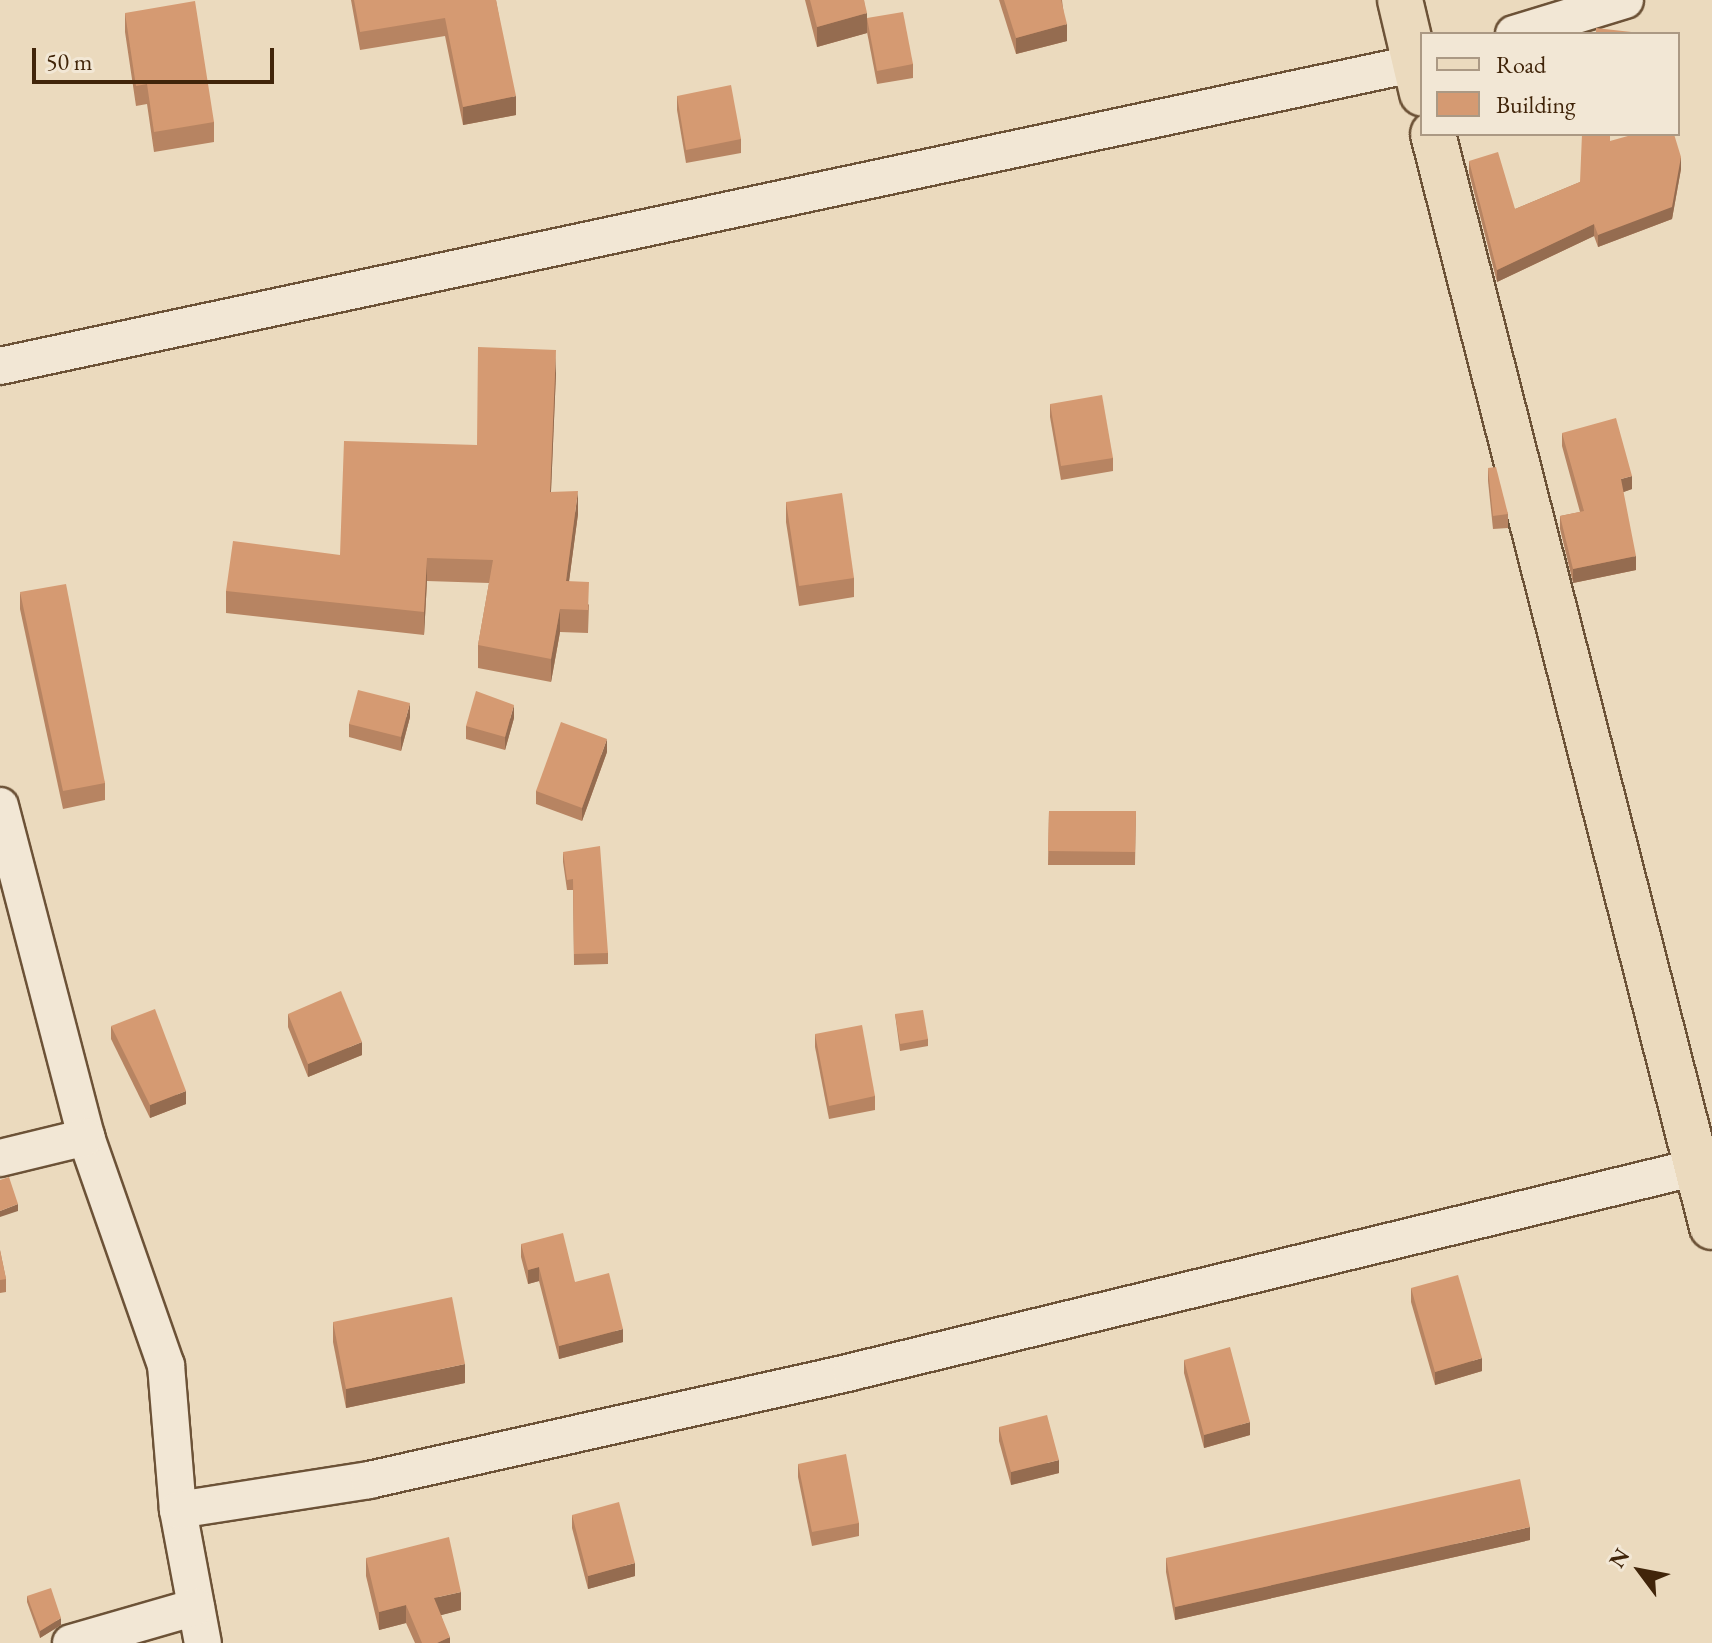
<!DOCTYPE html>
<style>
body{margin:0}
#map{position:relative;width:1712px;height:1643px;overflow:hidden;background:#ebdabe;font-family:"EB Garamond",serif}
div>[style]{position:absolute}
.roads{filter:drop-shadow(2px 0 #6c5237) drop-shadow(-2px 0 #6c5237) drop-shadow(0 2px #6c5237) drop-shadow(0 -2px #6c5237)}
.minor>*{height:36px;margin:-18px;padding:0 18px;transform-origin:18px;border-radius:18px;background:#f2e7d5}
.major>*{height:44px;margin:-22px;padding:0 22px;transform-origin:22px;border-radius:22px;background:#ebdabe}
.wall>*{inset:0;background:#b78462}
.shaded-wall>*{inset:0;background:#956c50}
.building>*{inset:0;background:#d59a72}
span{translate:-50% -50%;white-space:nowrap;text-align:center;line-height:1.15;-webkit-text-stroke:6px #f2e7d5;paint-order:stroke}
.legend{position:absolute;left:1420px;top:32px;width:260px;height:104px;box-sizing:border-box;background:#f2e7d5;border:2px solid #ab9984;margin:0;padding:10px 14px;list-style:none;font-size:24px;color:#41250a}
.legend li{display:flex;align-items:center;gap:16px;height:40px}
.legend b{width:40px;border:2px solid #ab9984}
.north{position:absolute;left:1600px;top:1531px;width:80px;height:80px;-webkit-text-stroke:6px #f2e7d5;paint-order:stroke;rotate:302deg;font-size:22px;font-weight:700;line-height:32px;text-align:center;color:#41250a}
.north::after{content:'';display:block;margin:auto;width:28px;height:36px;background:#41250a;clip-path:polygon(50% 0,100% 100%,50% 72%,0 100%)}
.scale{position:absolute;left:32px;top:48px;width:242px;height:36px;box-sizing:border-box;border:4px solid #41250a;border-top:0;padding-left:10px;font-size:24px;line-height:28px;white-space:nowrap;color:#41250a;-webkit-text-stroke:6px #f2e7d5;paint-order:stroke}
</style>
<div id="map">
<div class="roads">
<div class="minor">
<i style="left:1514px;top:34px;width:116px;rotate:-17deg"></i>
<i style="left:0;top:366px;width:1454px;rotate:-12.07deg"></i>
<i style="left:0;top:806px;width:342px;rotate:75.4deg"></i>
<i style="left:86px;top:1137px;width:242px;rotate:70.7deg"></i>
<i style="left:166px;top:1365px;width:145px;rotate:85.3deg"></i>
<i style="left:178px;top:1510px;width:135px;rotate:79.4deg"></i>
<i style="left:0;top:1158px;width:89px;rotate:-13.7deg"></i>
<i style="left:178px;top:1510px;width:193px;rotate:-8.9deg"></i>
<i style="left:369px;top:1480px;width:494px;rotate:-12.6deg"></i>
<i style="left:851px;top:1372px;width:870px;rotate:-13.62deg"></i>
<i style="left:71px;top:1643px;width:130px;rotate:-16.1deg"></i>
</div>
<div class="major">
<i style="left:1400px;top:0;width:96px;rotate:76.7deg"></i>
<i style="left:1433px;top:134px;width:1128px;rotate:75.68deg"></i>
</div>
</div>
<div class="wall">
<i style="clip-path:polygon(351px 0,496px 0,516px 115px,463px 125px,445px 36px,360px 50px)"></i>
<i style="clip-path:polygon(805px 0,864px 0,867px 33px,817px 47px)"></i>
<i style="clip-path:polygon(999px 0,1062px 0,1067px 41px,1016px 54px)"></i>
<i style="clip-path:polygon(125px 13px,214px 122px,214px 142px,154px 152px,147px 104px,136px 106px,125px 32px)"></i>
<i style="clip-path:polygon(867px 18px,913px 64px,913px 78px,877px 84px,867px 32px)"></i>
<i style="clip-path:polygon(677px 96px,741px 139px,741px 153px,686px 163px,677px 110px)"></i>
<i style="clip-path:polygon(1610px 141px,1681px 169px,1672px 219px,1598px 247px,1594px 236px,1497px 282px,1469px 173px,1469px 161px,1515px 209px,1580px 182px)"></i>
<i style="clip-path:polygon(556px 373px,551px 492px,578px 514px,569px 581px,589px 605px,588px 633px,560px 632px,551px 682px,478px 668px,478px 645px,489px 583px,427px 581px,424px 635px,226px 613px,226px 591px,340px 555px,477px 445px)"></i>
<i style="clip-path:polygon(1050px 404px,1113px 458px,1113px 471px,1061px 480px,1050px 417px)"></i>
<i style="clip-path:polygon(1562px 433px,1632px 489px,1623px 492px,1636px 570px,1573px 583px,1560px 529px,1560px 516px,1580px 512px,1562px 446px)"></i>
<i style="clip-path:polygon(1488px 468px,1508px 514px,1508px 528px,1493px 529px,1488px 481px)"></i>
<i style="clip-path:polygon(786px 502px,854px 578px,854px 597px,799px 606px,786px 522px)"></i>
<i style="clip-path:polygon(20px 592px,105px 783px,105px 800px,63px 809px,20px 609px)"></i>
<i style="clip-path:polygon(410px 717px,401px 751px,349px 737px,349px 724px)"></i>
<i style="clip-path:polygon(514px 718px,505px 750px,466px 739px,466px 726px)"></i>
<i style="clip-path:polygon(607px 752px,582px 821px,536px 804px,536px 791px)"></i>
<i style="clip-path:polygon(1049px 811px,1136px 811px,1135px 865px,1048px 865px)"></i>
<i style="clip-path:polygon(563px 852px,608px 953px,608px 964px,574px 965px,573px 890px,567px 890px,563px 862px)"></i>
<i style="clip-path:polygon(288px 1014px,362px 1055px,308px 1077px,288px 1027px)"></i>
<i style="clip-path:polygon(895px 1014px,928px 1039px,928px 1046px,900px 1051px)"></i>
<i style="clip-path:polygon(111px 1026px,186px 1104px,150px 1118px,111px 1039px)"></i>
<i style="clip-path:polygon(815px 1034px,875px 1096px,875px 1110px,829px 1119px,815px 1047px)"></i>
<i style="clip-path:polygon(521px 1244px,575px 1282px,623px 1342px,559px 1359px,539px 1281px,528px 1284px,521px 1257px)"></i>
<i style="clip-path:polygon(0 1250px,6px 1279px,6px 1292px,0 1293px)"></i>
<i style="clip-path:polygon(1411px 1288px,1482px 1371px,1435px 1385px,1411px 1302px)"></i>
<i style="clip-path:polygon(333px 1322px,465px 1383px,346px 1408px,333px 1342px)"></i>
<i style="clip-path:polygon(1184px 1360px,1250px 1435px,1204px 1448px,1184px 1373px)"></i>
<i style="clip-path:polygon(999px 1427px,1059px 1473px,1011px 1485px,999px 1441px)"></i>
<i style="clip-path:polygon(798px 1464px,859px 1523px,859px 1536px,812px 1546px,798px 1477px)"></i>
<i style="clip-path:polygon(572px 1515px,635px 1576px,588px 1589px,572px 1528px)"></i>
<i style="clip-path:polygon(1530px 1540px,1175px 1620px,1166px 1572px,1166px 1558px)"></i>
<i style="clip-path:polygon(366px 1558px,461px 1610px,441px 1615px,450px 1643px,415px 1643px,406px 1623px,379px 1630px,366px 1576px)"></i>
<i style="clip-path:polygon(27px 1596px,61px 1625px,40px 1638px,27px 1602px)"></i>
</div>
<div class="shaded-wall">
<i style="clip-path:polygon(867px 13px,867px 33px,817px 47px,817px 27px)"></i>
<i style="clip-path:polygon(1067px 24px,1067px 41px,1016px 54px,1016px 38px)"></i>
<i style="clip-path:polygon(516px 96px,516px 115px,463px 125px,463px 107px)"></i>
<i style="clip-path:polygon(1681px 157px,1681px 169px,1672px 219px,1598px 247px,1598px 235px)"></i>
<i style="clip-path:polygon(1594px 224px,1594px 236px,1497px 282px,1497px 270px)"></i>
<i style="clip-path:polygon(556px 350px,556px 373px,550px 514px,550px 492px)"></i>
<i style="clip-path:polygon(1632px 476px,1632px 489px,1621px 493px,1621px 479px)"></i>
<i style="clip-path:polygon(578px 491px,578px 514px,566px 604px,566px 581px)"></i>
<i style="clip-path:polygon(1636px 556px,1636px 570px,1573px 583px,1573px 569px)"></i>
<i style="clip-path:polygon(427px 558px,427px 581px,424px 635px,424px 612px)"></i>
<i style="clip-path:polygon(560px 609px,560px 632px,551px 682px,551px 659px)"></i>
<i style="clip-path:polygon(410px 703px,410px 717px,401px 751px,401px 737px)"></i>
<i style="clip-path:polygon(514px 705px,514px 718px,505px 750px,505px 737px)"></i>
<i style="clip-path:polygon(607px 739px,607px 752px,582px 821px,582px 808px)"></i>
<i style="clip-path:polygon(362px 1042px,362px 1055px,308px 1077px,308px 1064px)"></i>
<i style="clip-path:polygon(186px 1091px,186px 1104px,150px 1118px,150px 1105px)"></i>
<i style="clip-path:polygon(18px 1204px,18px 1211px,0 1217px,0 1211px)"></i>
<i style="clip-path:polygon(539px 1267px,539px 1281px,528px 1284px,528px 1270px)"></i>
<i style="clip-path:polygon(623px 1329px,623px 1342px,559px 1359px,559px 1346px)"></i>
<i style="clip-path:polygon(1482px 1358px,1482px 1371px,1435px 1385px,1435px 1372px)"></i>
<i style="clip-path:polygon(465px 1364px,465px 1383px,346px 1408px,346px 1389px)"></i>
<i style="clip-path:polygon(1250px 1422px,1250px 1435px,1204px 1448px,1204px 1435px)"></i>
<i style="clip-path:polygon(1059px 1460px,1059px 1473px,1011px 1485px,1011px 1472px)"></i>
<i style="clip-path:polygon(1530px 1527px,1530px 1540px,1175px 1620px,1175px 1607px)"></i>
<i style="clip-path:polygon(635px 1563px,635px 1576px,588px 1589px,588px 1576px)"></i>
<i style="clip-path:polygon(461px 1592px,461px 1610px,434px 1617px,434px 1598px)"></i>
<i style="clip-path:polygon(406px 1605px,406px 1623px,379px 1630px,379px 1612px)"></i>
<i style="clip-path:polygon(61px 1618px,61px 1625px,40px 1638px,40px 1631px)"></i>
<i style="clip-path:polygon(450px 1637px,450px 1643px,437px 1643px)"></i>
</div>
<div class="building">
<i style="clip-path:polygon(354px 0,496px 0,516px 96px,463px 107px,445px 18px,360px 32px)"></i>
<i style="clip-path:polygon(810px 0,864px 0,867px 13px,817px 27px)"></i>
<i style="clip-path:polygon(1004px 0,1061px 0,1067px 24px,1016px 38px)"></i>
<i style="clip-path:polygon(195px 1px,214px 122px,154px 132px,147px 84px,136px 86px,125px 13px)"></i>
<i style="clip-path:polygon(903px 12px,913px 64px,877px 71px,867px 18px)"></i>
<i style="clip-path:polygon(1596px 28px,1649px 34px,1596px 34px)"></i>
<i style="clip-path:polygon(731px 85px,741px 139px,686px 150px,677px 96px)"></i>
<i style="clip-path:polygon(1582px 134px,1610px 134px,1610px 141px,1635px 134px,1674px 134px,1681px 157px,1672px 207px,1598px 235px,1594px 224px,1497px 270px,1469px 161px,1498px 152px,1515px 209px,1580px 182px)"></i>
<i style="clip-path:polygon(478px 347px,556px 350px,550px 492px,578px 491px,566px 581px,589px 582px,588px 610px,560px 609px,551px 659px,478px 645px,493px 560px,427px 558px,424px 612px,226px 591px,233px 541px,340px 555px,344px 441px,477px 445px)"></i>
<i style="clip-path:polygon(1102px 395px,1113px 458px,1061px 466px,1050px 404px)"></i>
<i style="clip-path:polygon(1616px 418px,1632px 476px,1621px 479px,1636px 556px,1573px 569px,1560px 516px,1584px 511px,1562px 433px)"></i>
<i style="clip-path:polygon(1496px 467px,1508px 514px,1493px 516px,1488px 468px)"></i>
<i style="clip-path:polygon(842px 493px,854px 578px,799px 586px,786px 502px)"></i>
<i style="clip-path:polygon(66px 584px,105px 783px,63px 791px,20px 592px)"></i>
<i style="clip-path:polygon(358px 690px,410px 703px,401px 737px,349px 724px)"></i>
<i style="clip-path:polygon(476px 691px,514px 705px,505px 737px,466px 726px)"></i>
<i style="clip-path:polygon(561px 722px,607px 739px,582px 808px,536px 791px)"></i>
<i style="clip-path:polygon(1049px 811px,1136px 811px,1135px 852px,1048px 851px)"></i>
<i style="clip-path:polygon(600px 846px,608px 953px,574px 954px,573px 879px,567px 880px,563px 852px)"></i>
<i style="clip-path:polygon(341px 991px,362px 1042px,308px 1064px,288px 1014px)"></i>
<i style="clip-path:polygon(155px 1009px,186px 1091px,150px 1105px,111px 1026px)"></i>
<i style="clip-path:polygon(923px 1010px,928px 1039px,900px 1044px,895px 1014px)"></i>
<i style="clip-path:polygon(862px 1025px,875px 1096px,829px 1106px,815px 1034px)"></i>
<i style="clip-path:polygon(9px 1177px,18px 1204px,0 1211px,0 1180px)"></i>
<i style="clip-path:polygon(563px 1233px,575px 1282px,609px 1273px,623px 1329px,559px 1346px,539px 1267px,528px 1270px,521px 1244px)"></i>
<i style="clip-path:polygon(0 1250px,6px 1279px,0 1280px)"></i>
<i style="clip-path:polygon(1458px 1275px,1482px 1358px,1435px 1372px,1411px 1288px)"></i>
<i style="clip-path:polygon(452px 1297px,465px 1364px,346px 1389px,333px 1322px)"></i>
<i style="clip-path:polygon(1230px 1347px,1250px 1422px,1204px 1435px,1184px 1360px)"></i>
<i style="clip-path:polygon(1047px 1415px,1059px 1460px,1011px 1472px,999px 1427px)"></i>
<i style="clip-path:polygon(846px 1454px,859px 1523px,812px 1532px,798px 1464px)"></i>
<i style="clip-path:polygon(1520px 1479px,1530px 1527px,1175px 1607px,1166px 1558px)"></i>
<i style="clip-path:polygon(619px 1502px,635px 1563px,588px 1576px,572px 1515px)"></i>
<i style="clip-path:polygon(449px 1537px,461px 1592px,434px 1598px,450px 1637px,437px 1643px,422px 1643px,406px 1605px,379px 1612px,366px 1558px)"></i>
<i style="clip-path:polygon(51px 1588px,61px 1618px,40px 1631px,27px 1596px)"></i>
</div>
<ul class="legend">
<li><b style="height:10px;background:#ebdabe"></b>Road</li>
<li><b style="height:22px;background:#d59a72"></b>Building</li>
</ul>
<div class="north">N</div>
<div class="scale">50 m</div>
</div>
